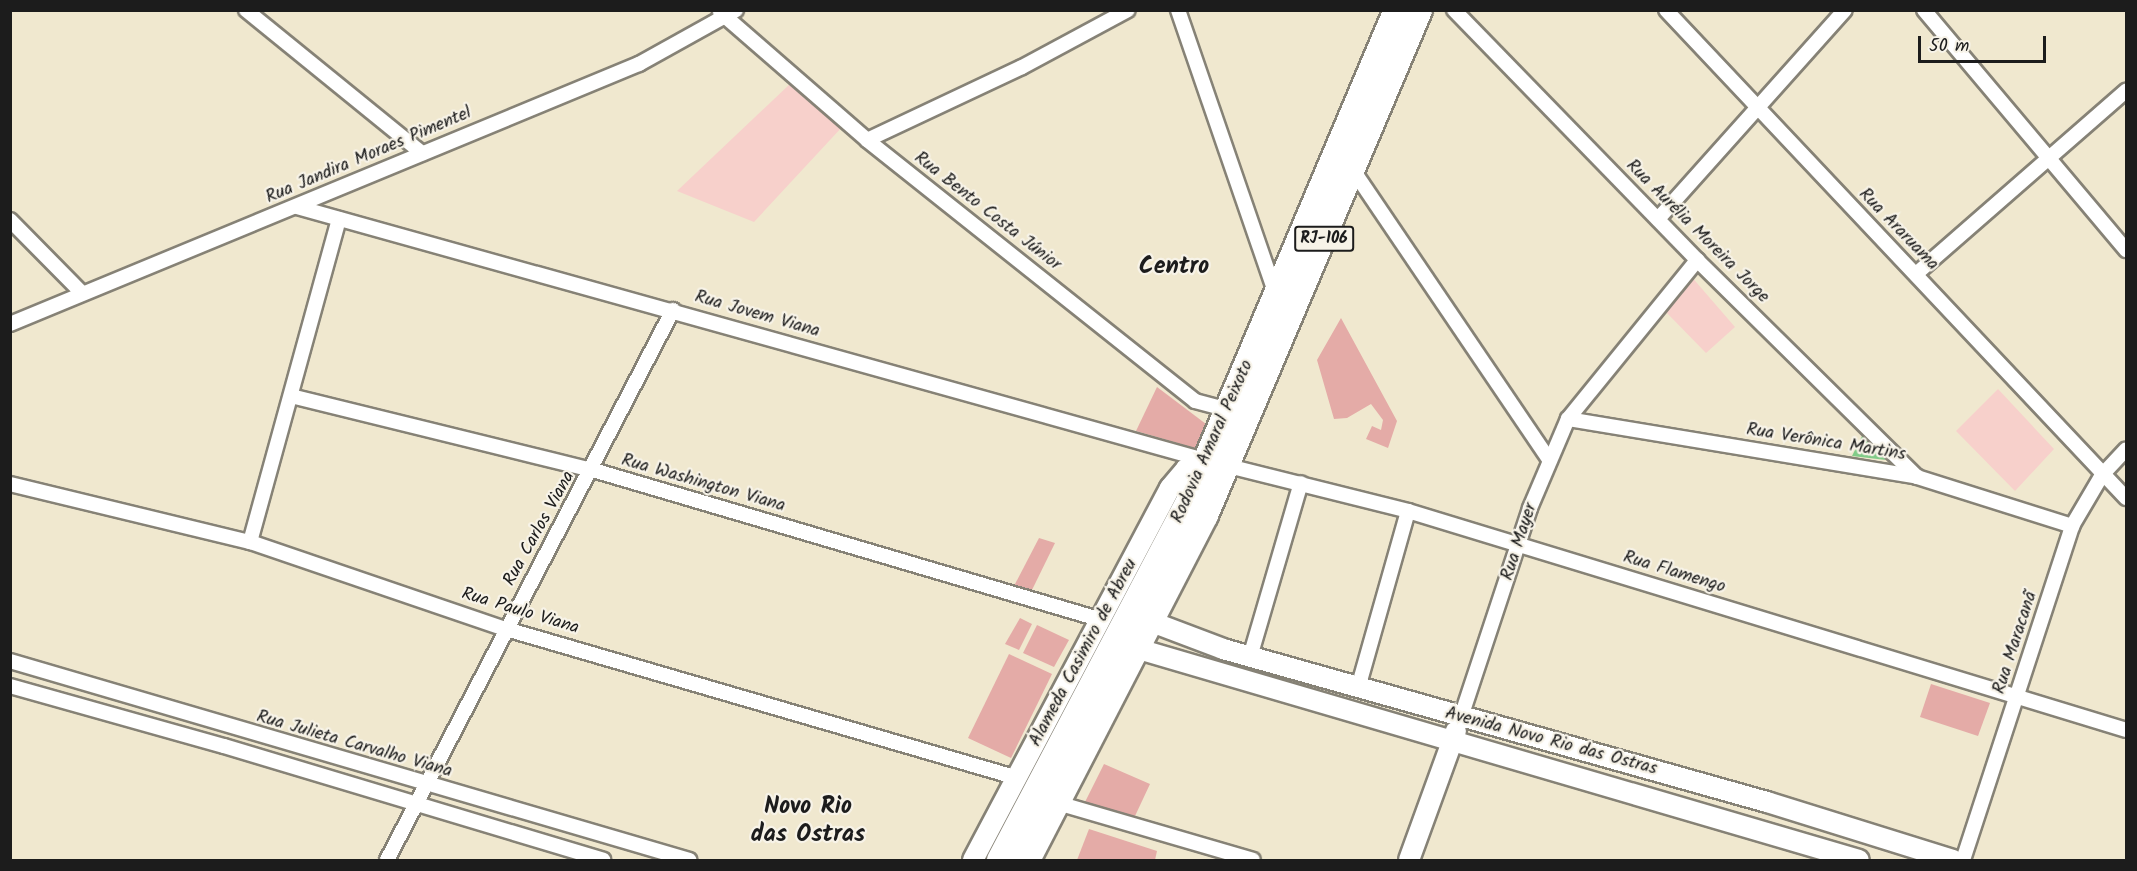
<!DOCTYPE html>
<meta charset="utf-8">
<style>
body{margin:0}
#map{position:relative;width:2137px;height:871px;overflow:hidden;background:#f0e8cf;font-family:Kalam,sans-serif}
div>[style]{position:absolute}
.built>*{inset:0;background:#f7d0cb}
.green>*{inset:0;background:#81cb88}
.building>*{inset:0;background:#e4aba7}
.roads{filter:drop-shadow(2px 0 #868276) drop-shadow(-2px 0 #868276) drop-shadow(0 2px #868276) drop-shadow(0 -2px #868276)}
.street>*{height:14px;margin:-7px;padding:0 7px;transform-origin:7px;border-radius:7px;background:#fff}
.secondary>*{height:20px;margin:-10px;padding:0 10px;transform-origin:10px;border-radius:10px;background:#fff}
.highway>*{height:26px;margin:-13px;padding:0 13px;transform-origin:13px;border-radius:13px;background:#fff}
span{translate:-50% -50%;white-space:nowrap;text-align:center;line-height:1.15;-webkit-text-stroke:4.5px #f7f3e8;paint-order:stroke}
.shield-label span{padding:2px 4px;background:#f7f3e8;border:2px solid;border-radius:4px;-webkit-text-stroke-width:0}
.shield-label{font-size:16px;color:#1c1c1c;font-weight:700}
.street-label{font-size:18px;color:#1c1c1c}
.district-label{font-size:24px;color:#1c1c1c;font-weight:700}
.frame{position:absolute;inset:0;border:12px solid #1c1c1c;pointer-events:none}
.scale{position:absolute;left:1918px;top:36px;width:128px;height:27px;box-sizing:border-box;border:3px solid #1c1c1c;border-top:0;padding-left:8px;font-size:18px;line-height:21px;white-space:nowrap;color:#1c1c1c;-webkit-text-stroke:4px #f7f3e8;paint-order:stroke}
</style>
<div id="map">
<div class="built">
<i style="clip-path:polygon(791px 83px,843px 126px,754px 222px,677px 191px)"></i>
<i style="clip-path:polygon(1690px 275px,1735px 327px,1706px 353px,1662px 308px)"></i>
<i style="clip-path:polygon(1998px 389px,2054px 449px,2015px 491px,1956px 431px)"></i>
</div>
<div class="green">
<i style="clip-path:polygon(1863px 434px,1886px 460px,1852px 456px)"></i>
</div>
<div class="building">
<i style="clip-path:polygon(1341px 318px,1397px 421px,1388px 448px,1366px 439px,1372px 426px,1381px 430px,1383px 420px,1371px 404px,1347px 418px,1334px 419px,1317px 360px)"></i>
<i style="clip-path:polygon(1157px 387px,1206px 424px,1195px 448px,1136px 431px)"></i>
<i style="clip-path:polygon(1039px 538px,1055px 543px,1031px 592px,1014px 586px)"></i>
<i style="clip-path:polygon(1020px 618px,1032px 624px,1019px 650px,1005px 644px)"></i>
<i style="clip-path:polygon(1037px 625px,1069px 640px,1054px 667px,1023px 653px)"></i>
<i style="clip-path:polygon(1009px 654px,1052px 674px,1011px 758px,968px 738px)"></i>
<i style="clip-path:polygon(1931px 684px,1990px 703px,1978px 736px,1920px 717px)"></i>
<i style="clip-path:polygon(1104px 764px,1150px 784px,1135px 816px,1085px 802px)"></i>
<i style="clip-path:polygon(1089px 829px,1157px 851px,1155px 860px,1077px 860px)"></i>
</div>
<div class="roads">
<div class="street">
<i style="left:246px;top:10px;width:227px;rotate:39.1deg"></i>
<i style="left:1178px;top:10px;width:301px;rotate:71deg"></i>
<i style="left:1454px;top:10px;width:349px;rotate:45.8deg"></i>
<i style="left:1697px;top:260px;width:309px;rotate:44.6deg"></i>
<i style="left:1666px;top:10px;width:671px;rotate:46.69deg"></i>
<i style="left:1924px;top:10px;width:314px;rotate:49.9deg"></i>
<i style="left:720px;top:12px;width:195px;rotate:41deg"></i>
<i style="left:867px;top:140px;width:419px;rotate:38.5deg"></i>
<i style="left:1195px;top:401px;width:38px;rotate:15deg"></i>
<i style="left:867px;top:140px;width:171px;rotate:-25.2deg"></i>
<i style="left:1022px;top:67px;width:120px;rotate:-28.3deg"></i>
<i style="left:1353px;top:170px;width:350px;rotate:55.9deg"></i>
<i style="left:297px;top:207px;width:946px;rotate:15.58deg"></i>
<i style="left:1208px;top:461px;width:206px;rotate:14deg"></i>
<i style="left:1408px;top:511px;width:751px;rotate:16.96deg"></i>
<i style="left:1658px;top:219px;width:280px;rotate:-48.2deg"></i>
<i style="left:10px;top:220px;width:101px;rotate:45.4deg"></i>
<i style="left:1916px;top:274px;width:279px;rotate:-41.1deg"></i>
<i style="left:10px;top:324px;width:681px;rotate:-22.46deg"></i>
<i style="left:639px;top:64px;width:111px;rotate:-29.1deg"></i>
<i style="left:291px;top:396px;width:311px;rotate:13.8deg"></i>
<i style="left:593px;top:470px;width:531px;rotate:16.42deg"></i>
<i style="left:1568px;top:419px;width:354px;rotate:9.4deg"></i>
<i style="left:1917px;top:477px;width:163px;rotate:17.5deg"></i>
<i style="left:10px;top:484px;width:247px;rotate:13.6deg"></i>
<i style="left:250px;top:542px;width:270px;rotate:18.8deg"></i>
<i style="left:506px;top:629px;width:533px;rotate:16.23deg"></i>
<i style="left:250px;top:542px;width:335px;rotate:-74.6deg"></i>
<i style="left:1250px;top:657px;width:181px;rotate:-73.7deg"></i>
<i style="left:10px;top:661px;width:708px;rotate:16.33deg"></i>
<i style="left:10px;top:686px;width:222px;rotate:15.7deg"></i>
<i style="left:224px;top:746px;width:396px;rotate:16.7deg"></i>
<i style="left:1358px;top:688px;width:184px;rotate:-74.2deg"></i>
<i style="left:1461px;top:717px;width:220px;rotate:-71.7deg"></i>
<i style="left:1530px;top:508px;width:97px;rotate:-66.9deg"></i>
<i style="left:1568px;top:419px;width:205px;rotate:-50.9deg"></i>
<i style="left:1054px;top:802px;width:207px;rotate:16.2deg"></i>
<i style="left:387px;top:860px;width:620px;rotate:-62.53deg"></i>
<i style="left:1963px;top:860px;width:351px;rotate:-71.9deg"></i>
<i style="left:2072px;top:526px;width:59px;rotate:-59.5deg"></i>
<i style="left:2102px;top:475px;width:35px;rotate:-47deg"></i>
</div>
<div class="secondary">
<i style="left:1149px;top:621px;width:79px;rotate:20.7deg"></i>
<i style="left:1223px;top:649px;width:565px;rotate:15.71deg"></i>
<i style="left:1767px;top:802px;width:195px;rotate:17.3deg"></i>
<i style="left:1135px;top:648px;width:754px;rotate:16.32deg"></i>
<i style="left:973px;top:860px;width:421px;rotate:-62.1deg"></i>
<i style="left:1170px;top:488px;width:25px;rotate:-50deg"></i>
<i style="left:1186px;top:469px;width:23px;rotate:-20deg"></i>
<i style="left:1409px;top:860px;width:137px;rotate:-70deg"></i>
</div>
<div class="highway">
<i style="left:1000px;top:860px;width:403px;rotate:-62.2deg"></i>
<i style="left:1188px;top:504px;width:536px;rotate:-67.07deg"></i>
<i style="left:1027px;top:860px;width:388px;rotate:-62.7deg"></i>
<i style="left:1205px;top:515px;width:548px;rotate:-67.03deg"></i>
</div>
</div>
<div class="shield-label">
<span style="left:1324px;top:239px">RJ-106</span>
</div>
<div class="street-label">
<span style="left:369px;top:156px;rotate:-23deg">Rua Jandira Moraes Pimentel</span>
<span style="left:987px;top:212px;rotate:38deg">Rua Bento Costa Júnior</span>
<span style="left:1898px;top:230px;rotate:46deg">Rua Araruama</span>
<span style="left:1697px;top:232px;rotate:45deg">Rua Aurélia Moreira Jorge</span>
<span style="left:757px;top:315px;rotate:16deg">Rua Jovem Viana</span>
<span style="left:1213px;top:442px;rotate:-66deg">Rodovia Amaral Peixoto</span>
<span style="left:1826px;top:443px;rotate:9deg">Rua Verônica Martins</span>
<span style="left:703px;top:484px;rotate:16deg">Rua Washington Viana</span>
<span style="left:540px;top:529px;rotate:-61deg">Rua Carlos Viana</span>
<span style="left:1520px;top:542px;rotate:-72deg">Rua Mayer</span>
<span style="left:1674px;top:573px;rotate:17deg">Rua Flamengo</span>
<span style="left:520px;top:612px;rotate:17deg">Rua Paulo Viana</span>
<span style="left:2016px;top:643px;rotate:-72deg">Rua Maracanã</span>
<span style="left:1084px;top:653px;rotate:-62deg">Alameda Casimiro de Abreu</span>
<span style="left:1551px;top:742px;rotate:15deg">Avenida Novo Rio das Ostras</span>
<span style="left:354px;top:745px;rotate:16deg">Rua Julieta Carvalho Viana</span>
</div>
<div class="district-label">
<span style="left:1174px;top:267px">Centro</span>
<span style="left:808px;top:821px">Novo Rio<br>das Ostras</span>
</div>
<div class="frame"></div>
<div class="scale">50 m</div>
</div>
